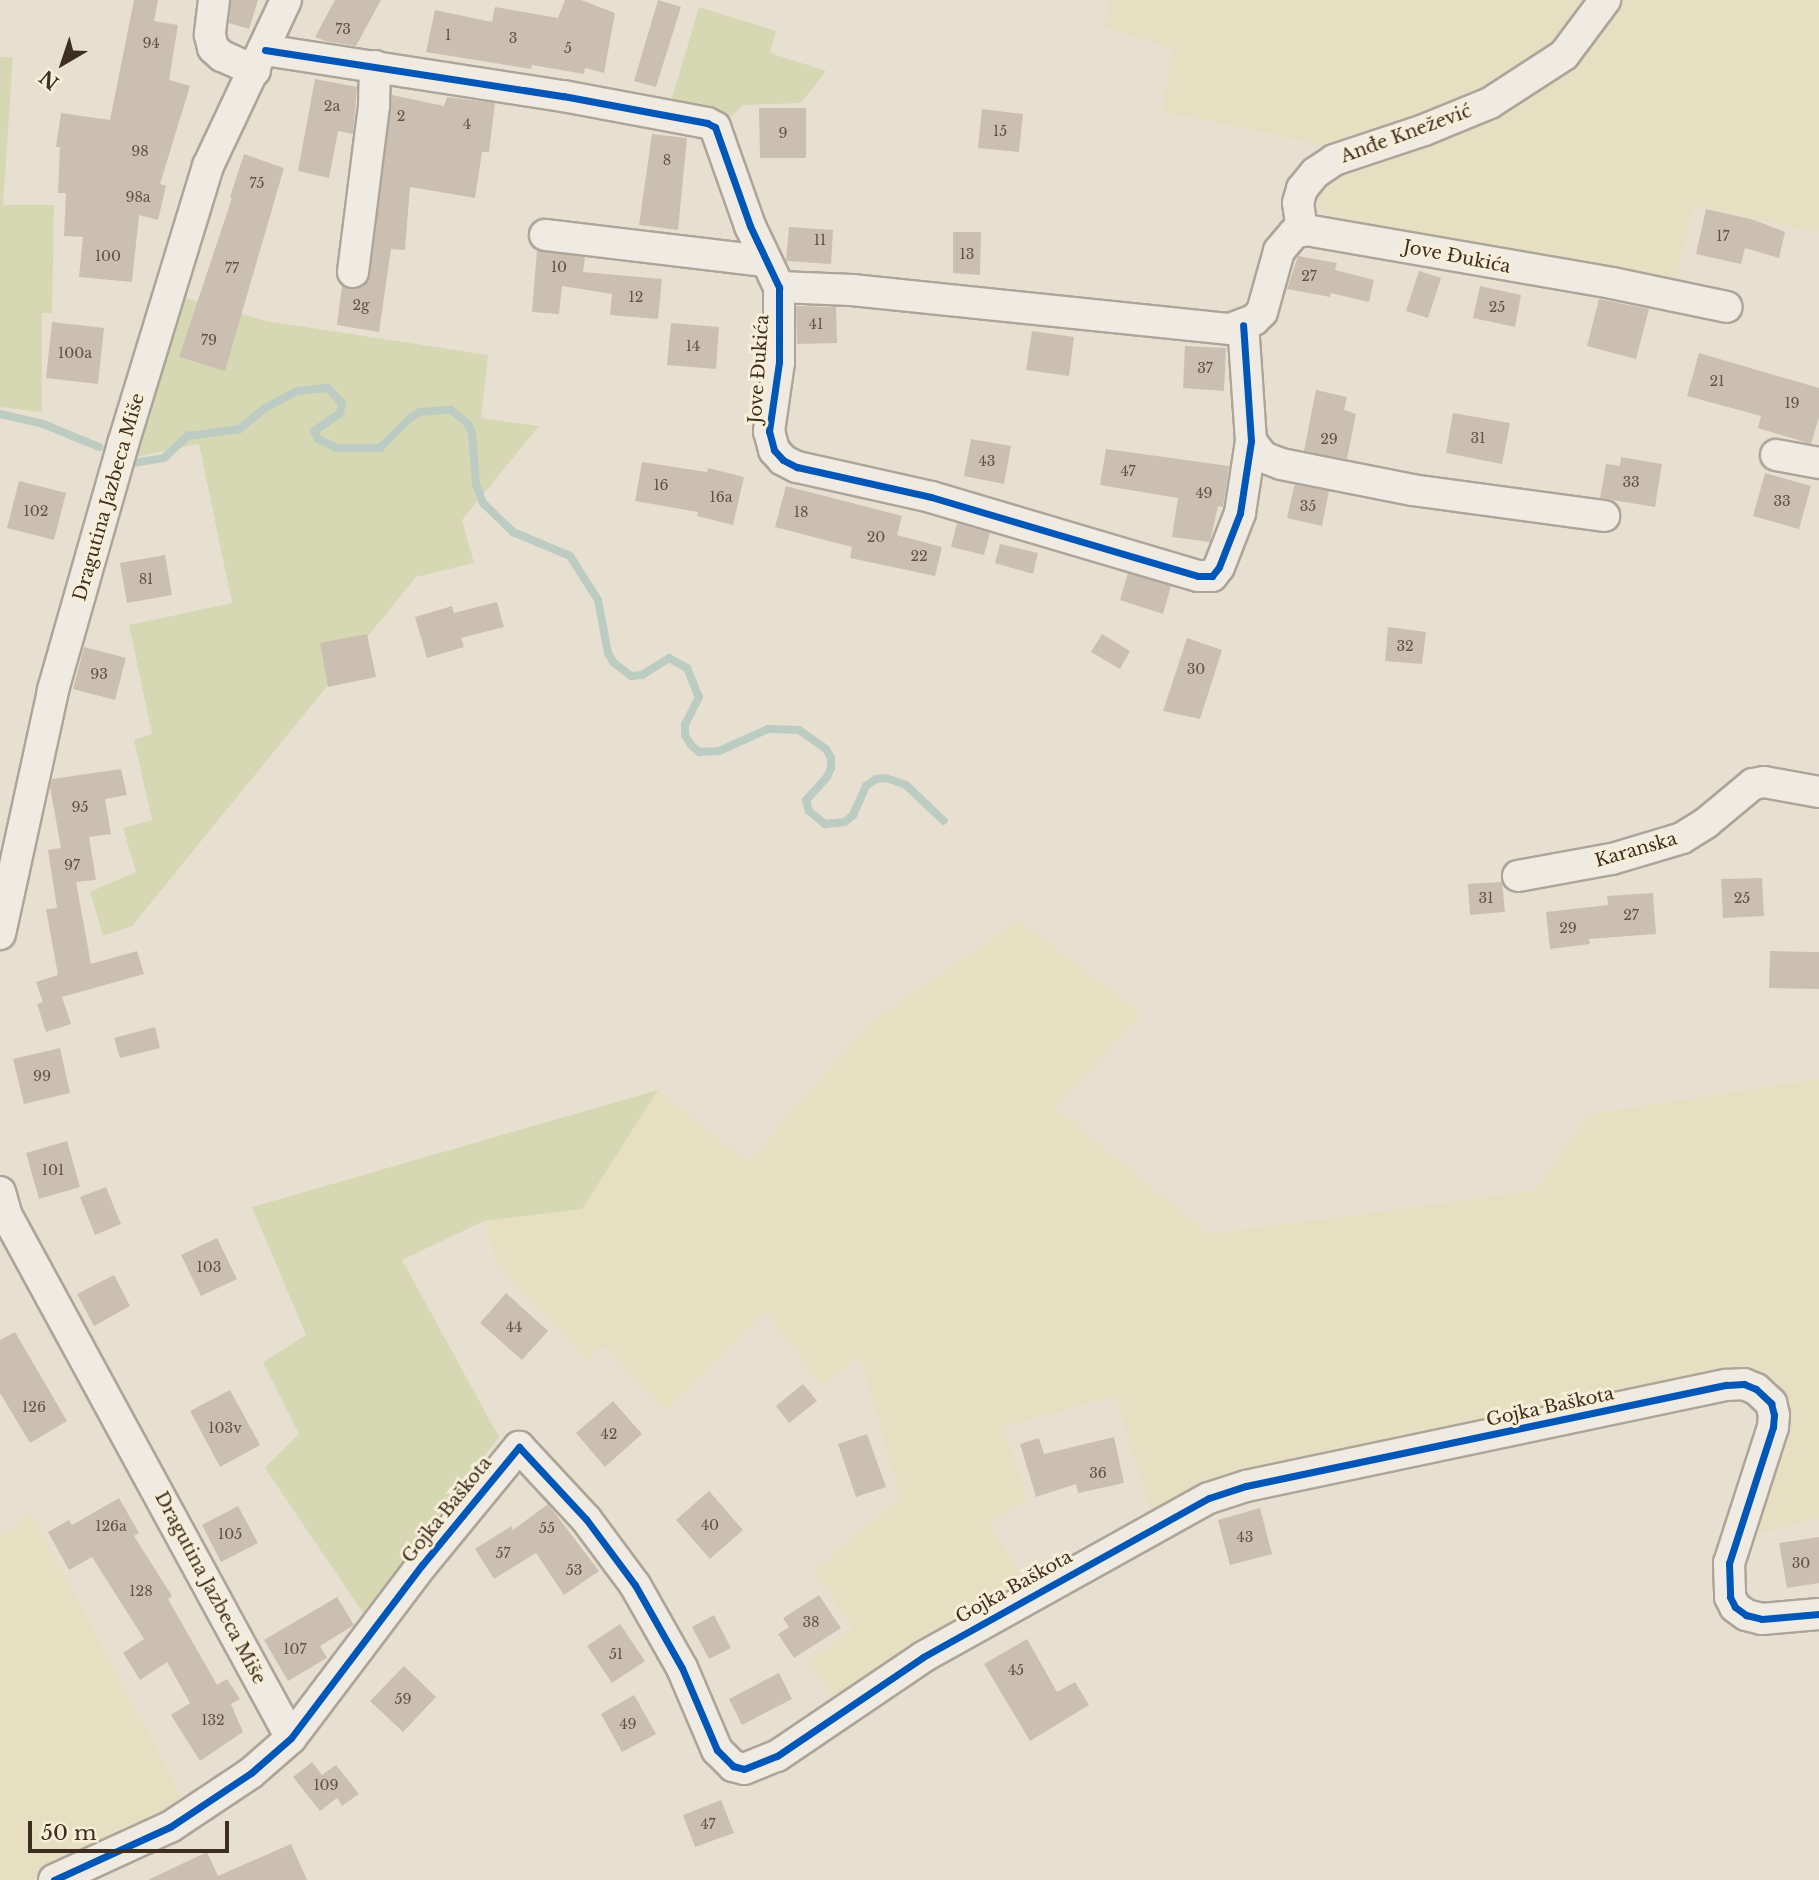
<!DOCTYPE html>
<meta charset="utf-8">
<style>
body{margin:0}
#map{position:relative;width:1819px;height:1880px;overflow:hidden;background:#e7e0d1;font-family:"Libre Baskerville",serif}
div>[style]{position:absolute}
.farmland>*{inset:0;background:#e6dfc2}
.green>*{inset:0;background:#d6d7b3}
.stream>*{height:8px;margin:-4px;padding:0 4px;transform-origin:4px;border-radius:4px;background:#bcccc2}
.building>*{inset:0;background:#cbbfb2}
.roads{filter:drop-shadow(2px 0 #ada599) drop-shadow(-2px 0 #ada599) drop-shadow(0 2px #ada599) drop-shadow(0 -2px #ada599)}
.minor>*{height:30px;margin:-15px;padding:0 15px;transform-origin:15px;border-radius:15px;background:#efebe3}
.cycleway>*{height:7px;margin:-3.5px;padding:0 3.5px;transform-origin:3.5px;border-radius:3.5px;background:#0057b8}
span{translate:-50% -50%;white-space:nowrap;text-align:center;line-height:1.15;-webkit-text-stroke:6px #f7eed8;paint-order:stroke}
.number-label{font-size:14px;color:#605244}
.number-label span{-webkit-text-stroke-width:0}
.street-label{font-size:18px;color:#3d2e20}
.north{position:absolute;left:28px;top:28px;width:70px;height:70px;-webkit-text-stroke:5px #f7eed8;paint-order:stroke;rotate:219deg;font-size:19px;font-weight:700;line-height:28px;text-align:center;color:#3d2e20}
.north::after{content:'';display:block;margin:auto;width:24px;height:32px;background:#3d2e20;clip-path:polygon(50% 0,100% 100%,50% 72%,0 100%)}
.scale{position:absolute;left:28px;top:1821px;width:201px;height:32px;box-sizing:border-box;border:4px solid #3d2e20;border-top:0;padding-left:9px;font-size:21px;line-height:24px;white-space:nowrap;color:#3d2e20;-webkit-text-stroke:5px #f7eed8;paint-order:stroke}
</style>
<div id="map">
<div class="farmland">
<i style="clip-path:polygon(1110px 0,1596px 0,1532px 71px,1341px 149px,1162px 111px,1172px 48px,1104px 27px)"></i>
<i style="clip-path:polygon(1621px 0,1819px 0,1819px 233px,1694px 205px,1673px 287px,1369px 228px,1330px 218px,1318px 207px,1317px 186px,1327px 174px,1574px 59px,1595px 38px)"></i>
<i style="clip-path:polygon(1019px 920px,1142px 1015px,1054px 1107px,1209px 1234px,1534px 1191px,1589px 1114px,1819px 1079px,1819px 1518px,1744px 1538px,1764px 1385px,1154px 1518px,1115px 1396px,1003px 1427px,1028px 1500px,989px 1524px,1029px 1587px,834px 1698px,808px 1661px,853px 1629px,813px 1571px,900px 1497px,860px 1355px,823px 1387px,766px 1313px,666px 1411px,603px 1345px,588px 1361px,497px 1264px,484px 1221px,582px 1209px,658px 1090px,748px 1162px,868px 1024px)"></i>
<i style="clip-path:polygon(32px 1514px,181px 1796px,145px 1825px,30px 1880px,0 1880px,0 1535px)"></i>
</div>
<div class="green">
<i style="clip-path:polygon(699px 7px,776px 31px,770px 53px,826px 71px,801px 103px,743px 105px,725px 123px,670px 105px)"></i>
<i style="clip-path:polygon(0 57px,13px 57px,3px 205px,54px 205px,52px 313px,42px 313px,42px 412px,0 407px)"></i>
<i style="clip-path:polygon(182px 297px,266px 321px,488px 355px,481px 418px,539px 426px,462px 520px,474px 563px,416px 577px,132px 926px,103px 936px,90px 892px,136px 872px,123px 828px,152px 820px,134px 740px,152px 734px,129px 625px,232px 603px,199px 444px,131px 458px)"></i>
<i style="clip-path:polygon(658px 1090px,582px 1209px,484px 1221px,402px 1260px,499px 1437px,363px 1613px,265px 1468px,299px 1434px,263px 1362px,306px 1335px,252px 1207px)"></i>
</div>
<div class="stream">
<i style="left:0;top:414px;width:44px;rotate:13.1deg"></i>
<i style="left:43px;top:424px;width:61px;rotate:22.3deg"></i>
<i style="left:133px;top:463px;width:31px;rotate:-9deg"></i>
<i style="left:164px;top:458px;width:33px;rotate:-43deg"></i>
<i style="left:188px;top:436px;width:52px;rotate:-7.7deg"></i>
<i style="left:240px;top:429px;width:33px;rotate:-40deg"></i>
<i style="left:265px;top:408px;width:36px;rotate:-28deg"></i>
<i style="left:297px;top:391px;width:31px;rotate:-6deg"></i>
<i style="left:328px;top:388px;width:21px;rotate:47deg"></i>
<i style="left:342px;top:403px;width:10px;rotate:101deg"></i>
<i style="left:340px;top:413px;width:32px;rotate:145deg"></i>
<i style="left:314px;top:431px;width:9px;rotate:63deg"></i>
<i style="left:318px;top:439px;width:21px;rotate:25deg"></i>
<i style="left:337px;top:448px;width:43px"></i>
<i style="left:380px;top:448px;width:42px;rotate:-45deg"></i>
<i style="left:410px;top:418px;width:12px;rotate:-31deg"></i>
<i style="left:420px;top:412px;width:31px;rotate:-4deg"></i>
<i style="left:451px;top:410px;width:22px;rotate:39deg"></i>
<i style="left:468px;top:424px;width:10px;rotate:66deg"></i>
<i style="left:472px;top:433px;width:51px;rotate:85.5deg"></i>
<i style="left:476px;top:484px;width:20px;rotate:70deg"></i>
<i style="left:483px;top:503px;width:42px;rotate:44deg"></i>
<i style="left:513px;top:532px;width:62px;rotate:22.8deg"></i>
<i style="left:570px;top:556px;width:52px;rotate:57.5deg"></i>
<i style="left:598px;top:600px;width:54px;rotate:79.3deg"></i>
<i style="left:608px;top:653px;width:10px;rotate:61deg"></i>
<i style="left:613px;top:662px;width:23px;rotate:38deg"></i>
<i style="left:631px;top:676px;width:11px;rotate:-5deg"></i>
<i style="left:642px;top:675px;width:32px;rotate:-32deg"></i>
<i style="left:669px;top:658px;width:21px;rotate:29deg"></i>
<i style="left:687px;top:668px;width:31px;rotate:68deg"></i>
<i style="left:699px;top:697px;width:31px;rotate:117deg"></i>
<i style="left:685px;top:725px;width:10px;rotate:90deg"></i>
<i style="left:685px;top:735px;width:12px;rotate:59deg"></i>
<i style="left:691px;top:745px;width:11px;rotate:41deg"></i>
<i style="left:699px;top:752px;width:20px;rotate:-3deg"></i>
<i style="left:719px;top:751px;width:54px;rotate:-24.2deg"></i>
<i style="left:768px;top:729px;width:31px;rotate:2deg"></i>
<i style="left:799px;top:730px;width:33px;rotate:35deg"></i>
<i style="left:826px;top:749px;width:10px;rotate:61deg"></i>
<i style="left:831px;top:758px;width:10px;rotate:90deg"></i>
<i style="left:831px;top:768px;width:10px;rotate:114deg"></i>
<i style="left:827px;top:777px;width:31px;rotate:132deg"></i>
<i style="left:806px;top:800px;width:11px;rotate:75deg"></i>
<i style="left:809px;top:811px;width:21px;rotate:39deg"></i>
<i style="left:825px;top:824px;width:20px;rotate:-6deg"></i>
<i style="left:845px;top:822px;width:11px;rotate:-41deg"></i>
<i style="left:853px;top:815px;width:32px;rotate:-66deg"></i>
<i style="left:866px;top:786px;width:12px;rotate:-35deg"></i>
<i style="left:876px;top:779px;width:10px;rotate:-6deg"></i>
<i style="left:886px;top:778px;width:21px;rotate:19deg"></i>
<i style="left:906px;top:785px;width:52px;rotate:43.5deg"></i>
</div>
<div class="building">
<i style="clip-path:polygon(134px 0,158px 0,154px 21px,178px 25px,169px 80px,190px 86px,160px 184px,166px 186px,158px 220px,139px 215px,132px 282px,79px 277px,83px 237px,64px 236px,66px 193px,58px 193px,60px 147px,56px 147px,61px 113px,110px 120px)"></i>
<i style="clip-path:polygon(231px 0,258px 0,249px 29px,229px 23px)"></i>
<i style="clip-path:polygon(335px 0,381px 0,356px 46px,325px 41px,315px 37px)"></i>
<i style="clip-path:polygon(565px 0,581px 0,615px 13px,604px 73px,585px 68px,584px 74px,532px 65px,531px 69px,426px 52px,435px 10px,492px 22px,495px 7px,558px 18px)"></i>
<i style="clip-path:polygon(658px 0,681px 7px,656px 87px,634px 81px)"></i>
<i style="clip-path:polygon(315px 79px,357px 87px,353px 134px,338px 131px,329px 178px,298px 171px)"></i>
<i style="clip-path:polygon(392px 95px,444px 106px,447px 97px,495px 103px,489px 152px,482px 152px,475px 198px,410px 187px,405px 250px,391px 249px,379px 332px,337px 325px,342px 286px,359px 288px,366px 283px,370px 274px)"></i>
<i style="clip-path:polygon(759px 108px,806px 108px,806px 158px,760px 158px)"></i>
<i style="clip-path:polygon(982px 109px,1023px 114px,1019px 152px,978px 148px)"></i>
<i style="clip-path:polygon(652px 134px,687px 138px,678px 230px,639px 225px)"></i>
<i style="clip-path:polygon(244px 154px,284px 168px,225px 371px,179px 357px,232px 198px,230px 197px)"></i>
<i style="clip-path:polygon(1706px 209px,1751px 219px,1785px 232px,1779px 258px,1745px 248px,1741px 264px,1696px 254px)"></i>
<i style="clip-path:polygon(789px 227px,833px 230px,831px 264px,786px 261px)"></i>
<i style="clip-path:polygon(953px 232px,981px 232px,980px 275px,953px 273px)"></i>
<i style="clip-path:polygon(537px 250px,585px 257px,583px 272px,662px 279px,658px 319px,610px 315px,612px 294px,562px 286px,559px 314px,532px 312px)"></i>
<i style="clip-path:polygon(1298px 256px,1337px 263px,1335px 270px,1374px 280px,1369px 302px,1331px 293px,1330px 297px,1287px 289px)"></i>
<i style="clip-path:polygon(1419px 271px,1441px 278px,1428px 318px,1406px 311px)"></i>
<i style="clip-path:polygon(1480px 286px,1521px 295px,1515px 327px,1473px 318px)"></i>
<i style="clip-path:polygon(1599px 299px,1649px 309px,1636px 359px,1587px 346px)"></i>
<i style="clip-path:polygon(796px 306px,836px 307px,837px 343px,797px 344px)"></i>
<i style="clip-path:polygon(52px 322px,104px 328px,98px 384px,46px 378px)"></i>
<i style="clip-path:polygon(671px 323px,719px 327px,716px 369px,667px 365px)"></i>
<i style="clip-path:polygon(1032px 331px,1074px 337px,1069px 376px,1026px 370px)"></i>
<i style="clip-path:polygon(1185px 346px,1226px 348px,1224px 391px,1183px 388px)"></i>
<i style="clip-path:polygon(1699px 353px,1819px 388px,1819px 417px,1811px 444px,1758px 428px,1761px 416px,1687px 396px)"></i>
<i style="clip-path:polygon(1316px 390px,1347px 397px,1344px 410px,1356px 414px,1347px 459px,1304px 451px)"></i>
<i style="clip-path:polygon(1453px 413px,1510px 423px,1502px 464px,1446px 453px)"></i>
<i style="clip-path:polygon(971px 439px,1011px 446px,1004px 484px,964px 476px)"></i>
<i style="clip-path:polygon(1106px 449px,1229px 466px,1223px 507px,1218px 506px,1210px 542px,1172px 537px,1178px 498px,1100px 485px)"></i>
<i style="clip-path:polygon(1621px 457px,1662px 464px,1655px 507px,1600px 498px,1606px 464px,1620px 466px)"></i>
<i style="clip-path:polygon(642px 462px,707px 472px,708px 468px,744px 477px,733px 525px,697px 516px,698px 512px,635px 501px)"></i>
<i style="clip-path:polygon(1765px 473px,1811px 486px,1799px 529px,1753px 516px)"></i>
<i style="clip-path:polygon(19px 481px,66px 493px,54px 540px,7px 528px)"></i>
<i style="clip-path:polygon(1297px 485px,1329px 491px,1322px 526px,1287px 518px,1294px 486px)"></i>
<i style="clip-path:polygon(786px 486px,902px 516px,897px 535px,942px 547px,935px 576px,850px 558px,852px 547px,775px 527px)"></i>
<i style="clip-path:polygon(957px 523px,990px 533px,984px 555px,951px 547px)"></i>
<i style="clip-path:polygon(1000px 544px,1038px 553px,1033px 574px,995px 563px)"></i>
<i style="clip-path:polygon(165px 555px,172px 595px,127px 603px,120px 563px)"></i>
<i style="clip-path:polygon(1128px 573px,1171px 586px,1163px 614px,1120px 600px)"></i>
<i style="clip-path:polygon(497px 602px,504px 627px,461px 638px,464px 647px,427px 658px,415px 617px,452px 606px,454px 613px)"></i>
<i style="clip-path:polygon(1388px 627px,1426px 632px,1422px 664px,1385px 661px)"></i>
<i style="clip-path:polygon(367px 634px,376px 677px,328px 687px,320px 643px)"></i>
<i style="clip-path:polygon(1102px 634px,1130px 651px,1120px 669px,1091px 652px)"></i>
<i style="clip-path:polygon(1187px 638px,1222px 650px,1200px 719px,1163px 711px)"></i>
<i style="clip-path:polygon(84px 647px,126px 658px,115px 700px,73px 689px)"></i>
<i style="clip-path:polygon(121px 769px,127px 795px,105px 799px,111px 834px,89px 837px,96px 880px,76px 882px,91px 964px,137px 951px,144px 974px,62px 997px,71px 1024px,46px 1032px,37px 1004px,43px 1002px,36px 982px,58px 975px,46px 909px,57px 908px,48px 850px,61px 848px,50px 787px,52px 779px)"></i>
<i style="clip-path:polygon(1762px 878px,1764px 916px,1723px 918px,1721px 879px)"></i>
<i style="clip-path:polygon(1502px 882px,1505px 912px,1470px 915px,1468px 884px)"></i>
<i style="clip-path:polygon(1653px 893px,1656px 934px,1589px 939px,1590px 944px,1550px 949px,1546px 912px,1608px 905px,1607px 896px)"></i>
<i style="clip-path:polygon(1770px 951px,1819px 952px,1819px 989px,1769px 988px)"></i>
<i style="clip-path:polygon(155px 1027px,160px 1048px,120px 1058px,114px 1038px)"></i>
<i style="clip-path:polygon(60px 1048px,70px 1093px,24px 1104px,13px 1059px)"></i>
<i style="clip-path:polygon(67px 1141px,80px 1187px,39px 1199px,26px 1153px)"></i>
<i style="clip-path:polygon(106px 1187px,121px 1224px,95px 1235px,80px 1197px)"></i>
<i style="clip-path:polygon(217px 1238px,237px 1279px,201px 1296px,181px 1255px)"></i>
<i style="clip-path:polygon(114px 1275px,130px 1306px,94px 1326px,77px 1294px)"></i>
<i style="clip-path:polygon(506px 1293px,548px 1331px,522px 1360px,480px 1323px)"></i>
<i style="clip-path:polygon(15px 1332px,67px 1421px,30px 1443px,0 1393px,0 1340px)"></i>
<i style="clip-path:polygon(803px 1384px,817px 1401px,789px 1423px,776px 1406px)"></i>
<i style="clip-path:polygon(230px 1390px,260px 1445px,220px 1467px,190px 1411px)"></i>
<i style="clip-path:polygon(613px 1401px,642px 1434px,605px 1467px,576px 1433px)"></i>
<i style="clip-path:polygon(867px 1434px,886px 1487px,856px 1497px,838px 1444px)"></i>
<i style="clip-path:polygon(1114px 1437px,1124px 1483px,1078px 1493px,1076px 1484px,1036px 1497px,1020px 1444px,1039px 1438px,1044px 1454px)"></i>
<i style="clip-path:polygon(709px 1491px,743px 1530px,710px 1559px,676px 1520px)"></i>
<i style="clip-path:polygon(119px 1498px,139px 1533px,134px 1536px,172px 1596px,168px 1599px,217px 1685px,227px 1679px,240px 1699px,231px 1704px,243px 1732px,200px 1761px,171px 1715px,190px 1703px,167px 1662px,140px 1680px,123px 1653px,144px 1639px,92px 1557px,69px 1570px,48px 1532px,69px 1520px,72px 1525px)"></i>
<i style="clip-path:polygon(548px 1504px,599px 1571px,564px 1595px,536px 1553px,494px 1579px,475px 1549px,511px 1526px,513px 1530px)"></i>
<i style="clip-path:polygon(238px 1506px,258px 1543px,221px 1562px,202px 1525px)"></i>
<i style="clip-path:polygon(1260px 1508px,1272px 1554px,1230px 1565px,1218px 1520px)"></i>
<i style="clip-path:polygon(1819px 1537px,1819px 1583px,1787px 1588px,1779px 1543px)"></i>
<i style="clip-path:polygon(819px 1595px,841px 1628px,794px 1658px,778px 1634px,789px 1627px,783px 1618px)"></i>
<i style="clip-path:polygon(337px 1597px,354px 1625px,320px 1646px,327px 1658px,288px 1681px,264px 1640px)"></i>
<i style="clip-path:polygon(714px 1615px,731px 1648px,709px 1659px,692px 1627px)"></i>
<i style="clip-path:polygon(620px 1624px,645px 1661px,612px 1683px,587px 1646px)"></i>
<i style="clip-path:polygon(1027px 1639px,1057px 1692px,1075px 1682px,1089px 1705px,1030px 1741px,984px 1664px)"></i>
<i style="clip-path:polygon(404px 1666px,436px 1697px,403px 1732px,370px 1701px)"></i>
<i style="clip-path:polygon(779px 1673px,792px 1699px,742px 1725px,729px 1699px)"></i>
<i style="clip-path:polygon(634px 1695px,656px 1734px,622px 1752px,601px 1714px)"></i>
<i style="clip-path:polygon(312px 1762px,322px 1775px,336px 1765px,359px 1794px,342px 1806px,337px 1798px,320px 1811px,293px 1777px)"></i>
<i style="clip-path:polygon(721px 1800px,734px 1833px,695px 1847px,683px 1815px)"></i>
<i style="clip-path:polygon(291px 1844px,307px 1880px,148px 1880px,207px 1852px,218px 1876px)"></i>
</div>
<div class="roads">
<div class="minor">
<i style="left:214px;top:0;width:35px;rotate:97deg"></i>
<i style="left:210px;top:35px;width:13px;rotate:77deg"></i>
<i style="left:213px;top:48px;width:12px;rotate:42deg"></i>
<i style="left:222px;top:56px;width:36px;rotate:24deg"></i>
<i style="left:265px;top:50px;width:302px;rotate:8.8deg"></i>
<i style="left:563px;top:96px;width:147px;rotate:10.6deg"></i>
<i style="left:707px;top:123px;width:9px;rotate:27deg"></i>
<i style="left:715px;top:127px;width:105px;rotate:70.5deg"></i>
<i style="left:750px;top:226px;width:68px;rotate:64.6deg"></i>
<i style="left:779px;top:287px;width:75px;rotate:90deg"></i>
<i style="left:779px;top:362px;width:70px;rotate:98.2deg"></i>
<i style="left:769px;top:431px;width:20px;rotate:75deg"></i>
<i style="left:774px;top:450px;width:13px;rotate:48deg"></i>
<i style="left:783px;top:460px;width:16px;rotate:27deg"></i>
<i style="left:797px;top:467px;width:137px;rotate:12.6deg"></i>
<i style="left:931px;top:497px;width:278px;rotate:16.5deg"></i>
<i style="left:1198px;top:576px;width:14px"></i>
<i style="left:1212px;top:576px;width:11px;rotate:-52deg"></i>
<i style="left:1219px;top:567px;width:58px;rotate:-68.7deg"></i>
<i style="left:1240px;top:513px;width:73px;rotate:-81.3deg"></i>
<i style="left:1251px;top:441px;width:116px;rotate:-93.9deg"></i>
<i style="left:1302px;top:231px;width:28px;rotate:-98deg"></i>
<i style="left:1298px;top:203px;width:15px;rotate:-74deg"></i>
<i style="left:1302px;top:189px;width:21px;rotate:-51deg"></i>
<i style="left:1315px;top:173px;width:23px;rotate:-34deg"></i>
<i style="left:1334px;top:160px;width:95px;rotate:-18.4deg"></i>
<i style="left:1424px;top:130px;width:71px;rotate:-22.2deg"></i>
<i style="left:1490px;top:103px;width:88px;rotate:-33deg"></i>
<i style="left:1564px;top:55px;width:69px;rotate:-53.3deg"></i>
<i style="left:545px;top:235px;width:221px;rotate:6.8deg"></i>
<i style="left:353px;top:272px;width:167px;rotate:-82.8deg"></i>
<i style="left:374px;top:106px;width:40px;rotate:-88.6deg"></i>
<i style="left:779px;top:287px;width:73px;rotate:2.4deg"></i>
<i style="left:852px;top:290px;width:380px;rotate:5.9deg"></i>
<i style="left:1230px;top:329px;width:26px;rotate:-21deg"></i>
<i style="left:1254px;top:320px;width:11px;rotate:-45deg"></i>
<i style="left:1262px;top:312px;width:63px;rotate:-74.4deg"></i>
<i style="left:1279px;top:251px;width:23px;rotate:-50deg"></i>
<i style="left:1294px;top:233px;width:12px;rotate:-14deg"></i>
<i style="left:1306px;top:230px;width:311px;rotate:9.8deg"></i>
<i style="left:1612px;top:283px;width:117px;rotate:11.8deg"></i>
<i style="left:1251px;top:441px;width:20px;rotate:53deg"></i>
<i style="left:1263px;top:457px;width:19px;rotate:21deg"></i>
<i style="left:1281px;top:464px;width:134px;rotate:11.2deg"></i>
<i style="left:1412px;top:490px;width:194px;rotate:7.7deg"></i>
<i style="left:1776px;top:455px;width:44px;rotate:10.5deg"></i>
<i style="left:1518px;top:876px;width:96px;rotate:-10.3deg"></i>
<i style="left:1612px;top:859px;width:73px;rotate:-16.7deg"></i>
<i style="left:1682px;top:838px;width:28px;rotate:-32deg"></i>
<i style="left:1706px;top:823px;width:61px;rotate:-39.7deg"></i>
<i style="left:1753px;top:784px;width:11px;rotate:-10deg"></i>
<i style="left:1764px;top:782px;width:56px;rotate:10.3deg"></i>
<i style="left:0;top:934px;width:250px;rotate:-77.7deg"></i>
<i style="left:53px;top:690px;width:256px;rotate:-74.1deg"></i>
<i style="left:123px;top:444px;width:291px;rotate:-73deg"></i>
<i style="left:208px;top:166px;width:183px;rotate:-64.8deg"></i>
<i style="left:0;top:1192px;width:25px;rotate:74deg"></i>
<i style="left:7px;top:1216px;width:594px;rotate:61.45deg"></i>
<i style="left:54px;top:1880px;width:128px;rotate:-24.6deg"></i>
<i style="left:170px;top:1827px;width:97px;rotate:-33.7deg"></i>
<i style="left:251px;top:1773px;width:53px;rotate:-41.2deg"></i>
<i style="left:291px;top:1738px;width:217px;rotate:-52.9deg"></i>
<i style="left:422px;top:1565px;width:153px;rotate:-50.6deg"></i>
<i style="left:519px;top:1447px;width:98px;rotate:47.1deg"></i>
<i style="left:586px;top:1519px;width:82px;rotate:53.4deg"></i>
<i style="left:635px;top:1585px;width:95px;rotate:60.5deg"></i>
<i style="left:682px;top:1668px;width:89px;rotate:66.9deg"></i>
<i style="left:717px;top:1750px;width:23px;rotate:45deg"></i>
<i style="left:733px;top:1766px;width:11px;rotate:15deg"></i>
<i style="left:744px;top:1769px;width:35px;rotate:-22deg"></i>
<i style="left:777px;top:1756px;width:176px;rotate:-34.1deg"></i>
<i style="left:923px;top:1657px;width:327px;rotate:-29.1deg"></i>
<i style="left:1209px;top:1498px;width:39px;rotate:-18deg"></i>
<i style="left:1246px;top:1486px;width:491px;rotate:-11.9deg"></i>
<i style="left:1727px;top:1385px;width:17px;rotate:-3deg"></i>
<i style="left:1744px;top:1384px;width:13px;rotate:23deg"></i>
<i style="left:1756px;top:1389px;width:21px;rotate:43deg"></i>
<i style="left:1771px;top:1403px;width:12px;rotate:76deg"></i>
<i style="left:1774px;top:1415px;width:12px;rotate:95deg"></i>
<i style="left:1773px;top:1427px;width:143px;rotate:107.9deg"></i>
<i style="left:1729px;top:1563px;width:34px;rotate:88deg"></i>
<i style="left:1730px;top:1597px;width:11px;rotate:63deg"></i>
<i style="left:1735px;top:1607px;width:14px;rotate:36deg"></i>
<i style="left:1746px;top:1615px;width:16px;rotate:14deg"></i>
<i style="left:1762px;top:1619px;width:57px;rotate:-5deg"></i>
</div>
</div>
<div class="cycleway">
<i style="left:265px;top:50px;width:302px;rotate:8.8deg"></i>
<i style="left:563px;top:96px;width:147px;rotate:10.6deg"></i>
<i style="left:707px;top:123px;width:9px;rotate:27deg"></i>
<i style="left:715px;top:127px;width:105px;rotate:70.5deg"></i>
<i style="left:750px;top:226px;width:68px;rotate:64.6deg"></i>
<i style="left:779px;top:287px;width:75px;rotate:90deg"></i>
<i style="left:779px;top:362px;width:70px;rotate:98.2deg"></i>
<i style="left:769px;top:431px;width:20px;rotate:75deg"></i>
<i style="left:774px;top:450px;width:13px;rotate:48deg"></i>
<i style="left:783px;top:460px;width:16px;rotate:27deg"></i>
<i style="left:797px;top:467px;width:137px;rotate:12.6deg"></i>
<i style="left:931px;top:497px;width:278px;rotate:16.5deg"></i>
<i style="left:1198px;top:576px;width:14px"></i>
<i style="left:1212px;top:576px;width:11px;rotate:-52deg"></i>
<i style="left:1219px;top:567px;width:58px;rotate:-68.7deg"></i>
<i style="left:1240px;top:513px;width:73px;rotate:-81.3deg"></i>
<i style="left:1251px;top:441px;width:116px;rotate:-93.9deg"></i>
<i style="left:54px;top:1880px;width:128px;rotate:-24.6deg"></i>
<i style="left:170px;top:1827px;width:97px;rotate:-33.7deg"></i>
<i style="left:251px;top:1773px;width:53px;rotate:-41.2deg"></i>
<i style="left:291px;top:1738px;width:217px;rotate:-52.9deg"></i>
<i style="left:422px;top:1565px;width:153px;rotate:-50.6deg"></i>
<i style="left:519px;top:1447px;width:98px;rotate:47.1deg"></i>
<i style="left:586px;top:1519px;width:82px;rotate:53.4deg"></i>
<i style="left:635px;top:1585px;width:95px;rotate:60.5deg"></i>
<i style="left:682px;top:1668px;width:89px;rotate:66.9deg"></i>
<i style="left:717px;top:1750px;width:23px;rotate:45deg"></i>
<i style="left:733px;top:1766px;width:11px;rotate:15deg"></i>
<i style="left:744px;top:1769px;width:35px;rotate:-22deg"></i>
<i style="left:777px;top:1756px;width:176px;rotate:-34.1deg"></i>
<i style="left:923px;top:1657px;width:327px;rotate:-29.1deg"></i>
<i style="left:1209px;top:1498px;width:39px;rotate:-18deg"></i>
<i style="left:1246px;top:1486px;width:491px;rotate:-11.9deg"></i>
<i style="left:1727px;top:1385px;width:17px;rotate:-3deg"></i>
<i style="left:1744px;top:1384px;width:13px;rotate:23deg"></i>
<i style="left:1756px;top:1389px;width:21px;rotate:43deg"></i>
<i style="left:1771px;top:1403px;width:12px;rotate:76deg"></i>
<i style="left:1774px;top:1415px;width:12px;rotate:95deg"></i>
<i style="left:1773px;top:1427px;width:143px;rotate:107.9deg"></i>
<i style="left:1729px;top:1563px;width:34px;rotate:88deg"></i>
<i style="left:1730px;top:1597px;width:11px;rotate:63deg"></i>
<i style="left:1735px;top:1607px;width:14px;rotate:36deg"></i>
<i style="left:1746px;top:1615px;width:16px;rotate:14deg"></i>
<i style="left:1762px;top:1619px;width:57px;rotate:-5deg"></i>
</div>
<div class="number-label">
<span style="left:343px;top:29px">73</span>
<span style="left:448px;top:35px">1</span>
<span style="left:513px;top:38px">3</span>
<span style="left:151px;top:43px">94</span>
<span style="left:568px;top:48px">5</span>
<span style="left:332px;top:106px">2a</span>
<span style="left:401px;top:116px">2</span>
<span style="left:467px;top:124px">4</span>
<span style="left:1000px;top:131px">15</span>
<span style="left:783px;top:133px">9</span>
<span style="left:140px;top:151px">98</span>
<span style="left:667px;top:160px">8</span>
<span style="left:257px;top:183px">75</span>
<span style="left:138px;top:197px">98a</span>
<span style="left:1723px;top:236px">17</span>
<span style="left:820px;top:240px">11</span>
<span style="left:967px;top:254px">13</span>
<span style="left:108px;top:256px">100</span>
<span style="left:559px;top:267px">10</span>
<span style="left:232px;top:268px">77</span>
<span style="left:1309px;top:276px">27</span>
<span style="left:636px;top:297px">12</span>
<span style="left:361px;top:305px">2g</span>
<span style="left:1497px;top:307px">25</span>
<span style="left:816px;top:324px">41</span>
<span style="left:209px;top:340px">79</span>
<span style="left:693px;top:346px">14</span>
<span style="left:75px;top:353px">100a</span>
<span style="left:1205px;top:368px">37</span>
<span style="left:1717px;top:381px">21</span>
<span style="left:1792px;top:403px">19</span>
<span style="left:1478px;top:438px">31</span>
<span style="left:1329px;top:439px">29</span>
<span style="left:987px;top:461px">43</span>
<span style="left:1128px;top:471px">47</span>
<span style="left:1631px;top:482px">33</span>
<span style="left:661px;top:485px">16</span>
<span style="left:1204px;top:493px">49</span>
<span style="left:721px;top:497px">16a</span>
<span style="left:1782px;top:501px">33</span>
<span style="left:1308px;top:506px">35</span>
<span style="left:36px;top:511px">102</span>
<span style="left:801px;top:512px">18</span>
<span style="left:876px;top:537px">20</span>
<span style="left:919px;top:556px">22</span>
<span style="left:146px;top:579px">81</span>
<span style="left:1405px;top:646px">32</span>
<span style="left:1196px;top:669px">30</span>
<span style="left:99px;top:674px">93</span>
<span style="left:80px;top:807px">95</span>
<span style="left:72px;top:865px">97</span>
<span style="left:1486px;top:898px">31</span>
<span style="left:1742px;top:898px">25</span>
<span style="left:1631px;top:915px">27</span>
<span style="left:1568px;top:928px">29</span>
<span style="left:42px;top:1076px">99</span>
<span style="left:53px;top:1170px">101</span>
<span style="left:209px;top:1267px">103</span>
<span style="left:514px;top:1327px">44</span>
<span style="left:34px;top:1407px">126</span>
<span style="left:225px;top:1428px">103v</span>
<span style="left:609px;top:1434px">42</span>
<span style="left:1098px;top:1473px">36</span>
<span style="left:710px;top:1525px">40</span>
<span style="left:111px;top:1526px">126a</span>
<span style="left:547px;top:1528px">55</span>
<span style="left:230px;top:1534px">105</span>
<span style="left:1245px;top:1537px">43</span>
<span style="left:503px;top:1553px">57</span>
<span style="left:1801px;top:1563px">30</span>
<span style="left:574px;top:1570px">53</span>
<span style="left:141px;top:1591px">128</span>
<span style="left:811px;top:1622px">38</span>
<span style="left:295px;top:1649px">107</span>
<span style="left:616px;top:1654px">51</span>
<span style="left:1016px;top:1670px">45</span>
<span style="left:403px;top:1699px">59</span>
<span style="left:213px;top:1720px">132</span>
<span style="left:628px;top:1724px">49</span>
<span style="left:326px;top:1785px">109</span>
<span style="left:708px;top:1824px">47</span>
</div>
<div class="street-label">
<span style="left:1406px;top:134px;rotate:-20deg">Anđe Knežević</span>
<span style="left:1457px;top:257px;rotate:11deg">Jove Đukića</span>
<span style="left:759px;top:369px;rotate:-86deg">Jove Đukića</span>
<span style="left:109px;top:497px;rotate:-74deg">Dragutina Jazbeca Miše</span>
<span style="left:1636px;top:850px;rotate:-16deg">Karanska</span>
<span style="left:1550px;top:1407px;rotate:-12deg">Gojka Baškota</span>
<span style="left:447px;top:1510px;rotate:-51deg">Gojka Baškota</span>
<span style="left:1014px;top:1587px;rotate:-29deg">Gojka Baškota</span>
<span style="left:210px;top:1588px;rotate:62deg">Dragutina Jazbeca Miše</span>
</div>
<div class="north">N</div>
<div class="scale">50 m</div>
</div>
